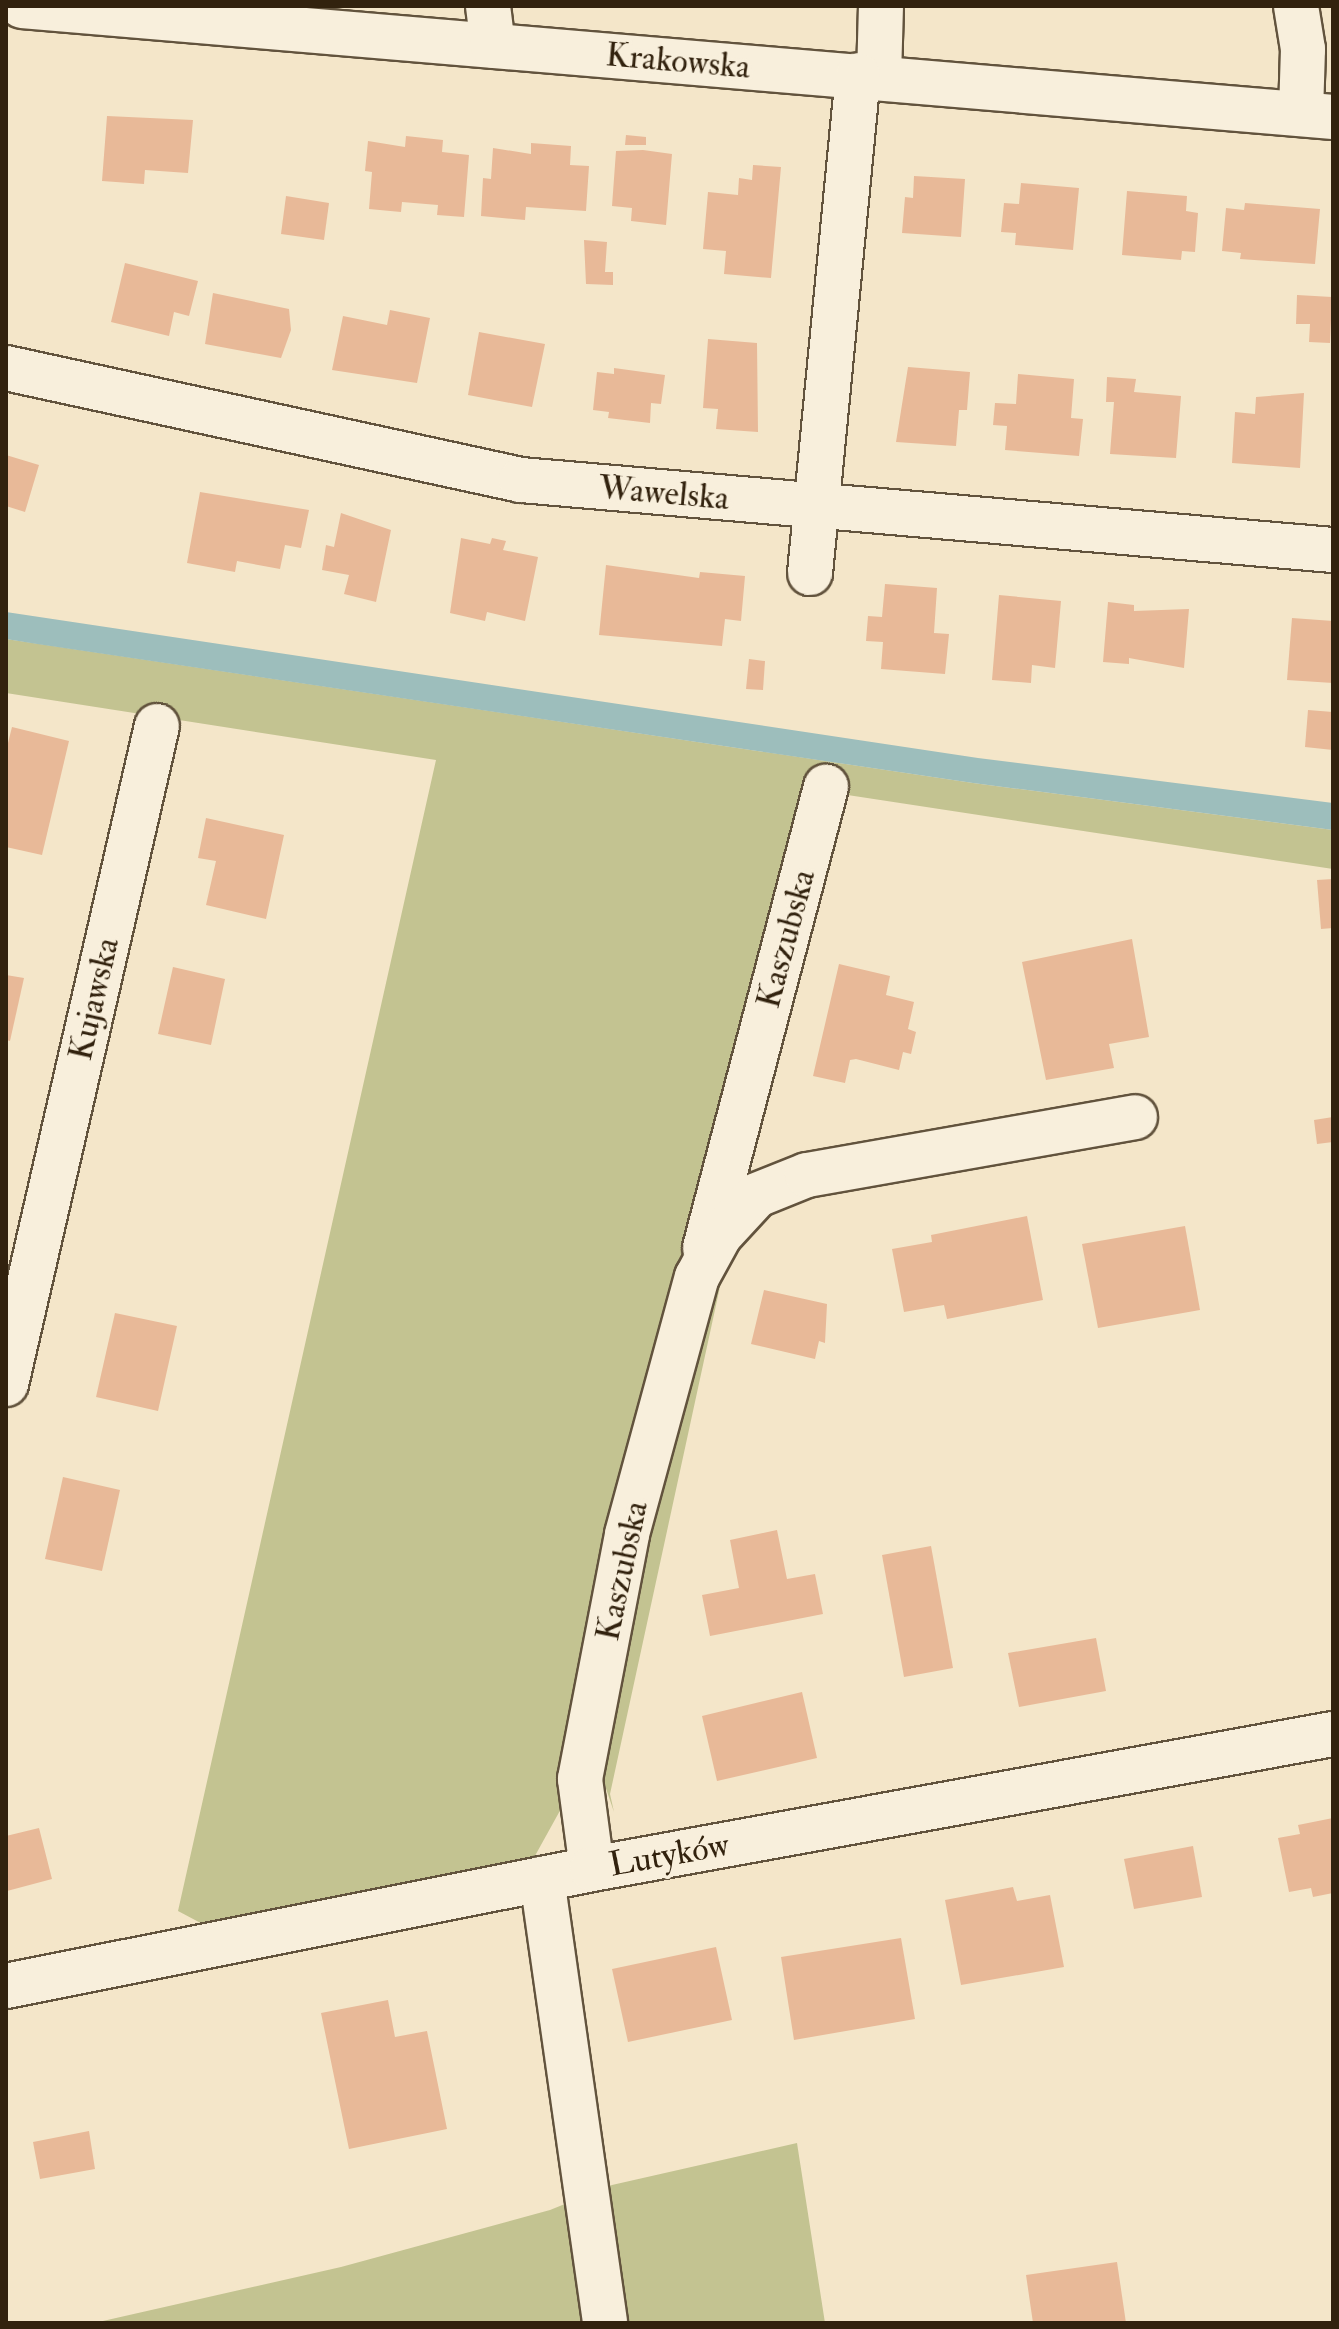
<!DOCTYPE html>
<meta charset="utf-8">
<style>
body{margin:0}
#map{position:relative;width:1339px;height:2329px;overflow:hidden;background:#f4e6c9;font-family:"IM FELL Double Pica",serif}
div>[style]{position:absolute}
.green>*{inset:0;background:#c3c391}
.water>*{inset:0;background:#9dbebc}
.building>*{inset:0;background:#e8b998}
.roads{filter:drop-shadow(2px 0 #62533d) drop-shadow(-2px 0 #62533d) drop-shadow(0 2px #62533d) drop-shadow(0 -2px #62533d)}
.minor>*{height:44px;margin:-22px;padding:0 22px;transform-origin:22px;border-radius:22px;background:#f8efdc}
span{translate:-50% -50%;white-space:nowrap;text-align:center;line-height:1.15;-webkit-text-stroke:7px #f8efdc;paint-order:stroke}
.street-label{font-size:34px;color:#32220e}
.frame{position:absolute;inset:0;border:8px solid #32220e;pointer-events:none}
</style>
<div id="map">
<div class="green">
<i style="clip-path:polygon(6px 639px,973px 783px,1333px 830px,1333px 869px,841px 794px,562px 1807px,531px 1863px,212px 1929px,178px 1911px,436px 760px,6px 693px)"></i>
<i style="clip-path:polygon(733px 1249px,721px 1282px,610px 1794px,614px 1812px,599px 1768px,606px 1690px,701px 1311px)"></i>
<i style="clip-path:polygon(797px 2143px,825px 2323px,94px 2323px,341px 2267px,550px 2210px,612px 2185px)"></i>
</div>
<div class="water">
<i style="clip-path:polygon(6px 612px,978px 758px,1333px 803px,1333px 830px,973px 783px,37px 644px,6px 639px)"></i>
</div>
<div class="building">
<i style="clip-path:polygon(107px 116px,193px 120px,188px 173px,145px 170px,144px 184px,102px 181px)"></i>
<i style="clip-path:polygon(626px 135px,646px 137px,646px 145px,625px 145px)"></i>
<i style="clip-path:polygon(406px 136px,443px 140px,442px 152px,469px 155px,464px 217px,437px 215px,438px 205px,402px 202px,401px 212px,369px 209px,372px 172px,365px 171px,368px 141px,405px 147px)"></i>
<i style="clip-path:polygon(531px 143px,571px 146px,570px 165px,589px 166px,586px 211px,526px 207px,525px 220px,481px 216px,483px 178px,491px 179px,493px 148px,531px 154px)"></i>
<i style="clip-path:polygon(643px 150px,672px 154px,666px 225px,631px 221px,632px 208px,612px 206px,616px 151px)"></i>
<i style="clip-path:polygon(753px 165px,781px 167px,771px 278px,724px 274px,726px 251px,703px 249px,708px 192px,738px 195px,739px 178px,752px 180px)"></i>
<i style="clip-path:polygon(914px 176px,965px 179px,961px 237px,902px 233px,905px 197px,913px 198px)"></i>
<i style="clip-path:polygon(1021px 183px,1079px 188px,1073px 250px,1015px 245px,1016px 233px,1001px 232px,1004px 203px,1019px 204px)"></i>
<i style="clip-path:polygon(1127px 191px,1187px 196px,1186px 211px,1198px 213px,1195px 252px,1182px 251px,1181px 260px,1122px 255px)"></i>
<i style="clip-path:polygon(286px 196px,329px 203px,324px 240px,281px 234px)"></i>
<i style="clip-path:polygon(1245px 203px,1320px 209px,1315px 264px,1240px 259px,1241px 253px,1222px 251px,1226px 208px,1244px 210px)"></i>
<i style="clip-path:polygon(584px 240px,607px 242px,605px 272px,613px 272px,613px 285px,586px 284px)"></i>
<i style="clip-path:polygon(125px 263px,198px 281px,189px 316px,174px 312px,169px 336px,111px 322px)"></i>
<i style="clip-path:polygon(213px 293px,289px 309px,291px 330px,281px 358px,205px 344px)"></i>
<i style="clip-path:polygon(1297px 295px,1332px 297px,1330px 343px,1309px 342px,1310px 324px,1296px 324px)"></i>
<i style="clip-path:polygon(390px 310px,430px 318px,417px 383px,332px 370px,343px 316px,387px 325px)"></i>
<i style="clip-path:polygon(479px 332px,545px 344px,532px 407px,468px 395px)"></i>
<i style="clip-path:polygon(708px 339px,757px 343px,758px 432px,716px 429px,718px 409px,703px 408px)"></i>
<i style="clip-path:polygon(908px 367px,970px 372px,967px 410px,959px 410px,956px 446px,896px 442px)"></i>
<i style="clip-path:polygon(614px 368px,665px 375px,661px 404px,651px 403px,650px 423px,608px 418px,609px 412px,593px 410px,597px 372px,614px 374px)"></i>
<i style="clip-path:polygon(1018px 374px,1074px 379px,1071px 418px,1083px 419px,1079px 456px,1005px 450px,1007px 426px,993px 425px,995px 403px,1016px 404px)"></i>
<i style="clip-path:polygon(1107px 377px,1136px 379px,1134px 392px,1181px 396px,1176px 458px,1110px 454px,1114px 402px,1106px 402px)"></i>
<i style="clip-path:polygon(1304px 393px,1300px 468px,1232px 463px,1235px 412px,1255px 414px,1256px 397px)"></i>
<i style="clip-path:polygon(6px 455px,39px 465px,25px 512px,6px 506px)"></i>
<i style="clip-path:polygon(200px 492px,309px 510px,301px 548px,285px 545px,280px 569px,237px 561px,235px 572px,187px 563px)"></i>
<i style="clip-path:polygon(341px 513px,391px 530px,376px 602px,344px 594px,349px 575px,322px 570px,326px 545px,334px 547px)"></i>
<i style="clip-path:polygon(461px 538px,490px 544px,492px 538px,506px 541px,503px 550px,538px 557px,525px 621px,487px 612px,485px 621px,450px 613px)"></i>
<i style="clip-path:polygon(606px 565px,699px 578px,700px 572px,745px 576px,741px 621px,725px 619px,722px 646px,599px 635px)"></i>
<i style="clip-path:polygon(885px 584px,937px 588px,934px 633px,949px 634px,945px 674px,881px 669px,883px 642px,866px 641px,868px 616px,882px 617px)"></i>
<i style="clip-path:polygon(999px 595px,1061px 601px,1055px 668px,1032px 665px,1031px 683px,992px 680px)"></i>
<i style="clip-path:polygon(1108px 602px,1134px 605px,1134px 611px,1189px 609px,1184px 668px,1129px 658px,1129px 664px,1103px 662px)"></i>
<i style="clip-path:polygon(1292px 618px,1333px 621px,1333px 683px,1287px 680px)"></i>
<i style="clip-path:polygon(749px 659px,765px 661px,763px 690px,746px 689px)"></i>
<i style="clip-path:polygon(1308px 710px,1333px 712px,1333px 750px,1305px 747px)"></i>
<i style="clip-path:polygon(12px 727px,69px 741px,42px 855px,6px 847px,6px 751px)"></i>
<i style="clip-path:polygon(206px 818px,284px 835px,266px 919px,206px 905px,216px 861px,198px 858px)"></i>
<i style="clip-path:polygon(1333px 879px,1333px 928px,1321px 929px,1317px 880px)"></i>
<i style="clip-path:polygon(1132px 939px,1149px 1037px,1109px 1044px,1114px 1068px,1046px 1080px,1022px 962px)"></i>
<i style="clip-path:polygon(839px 964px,890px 976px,886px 995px,914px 1002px,908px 1029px,916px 1032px,911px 1054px,903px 1052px,899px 1070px,856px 1059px,850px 1060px,845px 1083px,813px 1076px)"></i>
<i style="clip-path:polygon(173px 967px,225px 979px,211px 1045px,158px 1034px)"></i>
<i style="clip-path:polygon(6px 975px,24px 978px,10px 1041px,6px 1040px)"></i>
<i style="clip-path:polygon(1333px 1117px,1333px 1142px,1317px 1144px,1314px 1120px)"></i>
<i style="clip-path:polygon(1027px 1216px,1043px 1300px,947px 1319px,944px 1305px,904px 1312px,892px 1249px,932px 1242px,931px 1235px)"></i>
<i style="clip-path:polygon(1185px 1226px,1200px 1310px,1098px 1328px,1082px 1244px)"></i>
<i style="clip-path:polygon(764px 1290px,827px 1304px,825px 1343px,819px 1341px,815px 1359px,751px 1344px)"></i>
<i style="clip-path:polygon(115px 1313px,177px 1326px,158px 1411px,96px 1397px)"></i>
<i style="clip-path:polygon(63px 1477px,120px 1490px,102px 1571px,45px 1559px)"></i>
<i style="clip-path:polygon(777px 1530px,787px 1579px,815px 1574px,823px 1614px,710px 1636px,702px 1595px,739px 1588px,730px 1540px)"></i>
<i style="clip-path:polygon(931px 1546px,953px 1668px,904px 1677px,882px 1555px)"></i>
<i style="clip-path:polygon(1096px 1638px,1106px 1691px,1019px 1707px,1008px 1653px)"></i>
<i style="clip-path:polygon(802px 1692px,817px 1758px,717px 1781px,702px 1716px)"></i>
<i style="clip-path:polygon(1333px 1818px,1333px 1893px,1313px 1897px,1311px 1888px,1289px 1892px,1278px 1838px,1300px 1834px,1298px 1825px)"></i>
<i style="clip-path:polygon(39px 1828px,52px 1879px,7px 1891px,6px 1897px,6px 1836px)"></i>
<i style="clip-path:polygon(1193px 1846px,1202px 1897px,1134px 1909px,1124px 1859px)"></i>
<i style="clip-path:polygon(1013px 1887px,1017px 1901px,1050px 1895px,1064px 1967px,961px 1985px,945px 1900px)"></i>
<i style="clip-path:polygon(901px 1938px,915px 2019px,794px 2040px,781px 1957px)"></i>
<i style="clip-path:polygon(716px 1947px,732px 2020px,628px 2042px,612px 1969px)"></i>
<i style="clip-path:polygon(388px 2000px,395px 2037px,427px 2031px,447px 2129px,349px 2149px,321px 2013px)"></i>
<i style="clip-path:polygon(89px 2131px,95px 2169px,40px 2179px,33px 2142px)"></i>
<i style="clip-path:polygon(1117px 2262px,1126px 2323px,1033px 2323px,1026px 2275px)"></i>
</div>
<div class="roads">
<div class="minor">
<i style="left:22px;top:6px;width:1316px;rotate:4.84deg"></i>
<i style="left:488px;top:6px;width:40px;rotate:82.9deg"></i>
<i style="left:1296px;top:6px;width:44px;rotate:80.8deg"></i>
<i style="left:1303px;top:49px;width:65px;rotate:91.8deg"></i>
<i style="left:879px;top:77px;width:71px;rotate:-88.4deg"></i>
<i style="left:6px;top:368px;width:527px;rotate:12.27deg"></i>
<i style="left:521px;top:480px;width:815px;rotate:4.93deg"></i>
<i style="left:810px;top:573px;width:500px;rotate:-84.49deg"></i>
<i style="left:705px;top:1248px;width:477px;rotate:-75.3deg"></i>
<i style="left:6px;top:1384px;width:675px;rotate:-77.08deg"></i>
<i style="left:592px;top:1869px;width:91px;rotate:-97.6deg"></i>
<i style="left:580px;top:1779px;width:249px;rotate:-79.1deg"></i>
<i style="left:627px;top:1534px;width:266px;rotate:-74.8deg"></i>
<i style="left:697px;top:1277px;width:48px;rotate:-61.3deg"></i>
<i style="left:720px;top:1235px;width:54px;rotate:-47.2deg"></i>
<i style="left:757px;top:1195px;width:54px;rotate:-21.8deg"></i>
<i style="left:807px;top:1175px;width:333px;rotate:-10deg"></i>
<i style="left:542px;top:1879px;width:448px;rotate:81.9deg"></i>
<i style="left:6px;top:1986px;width:598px;rotate:-11.29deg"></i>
<i style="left:592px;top:1869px;width:753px;rotate:-10.33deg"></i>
</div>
</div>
<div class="street-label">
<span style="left:678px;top:61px;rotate:5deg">Krakowska</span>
<span style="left:664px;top:493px;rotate:5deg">Wawelska</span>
<span style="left:786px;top:939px;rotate:-75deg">Kaszubska</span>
<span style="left:94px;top:999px;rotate:-77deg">Kujawska</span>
<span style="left:622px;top:1571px;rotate:-78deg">Kaszubska</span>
<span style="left:669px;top:1855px;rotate:-10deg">Lutyków</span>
</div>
<div class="frame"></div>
</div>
